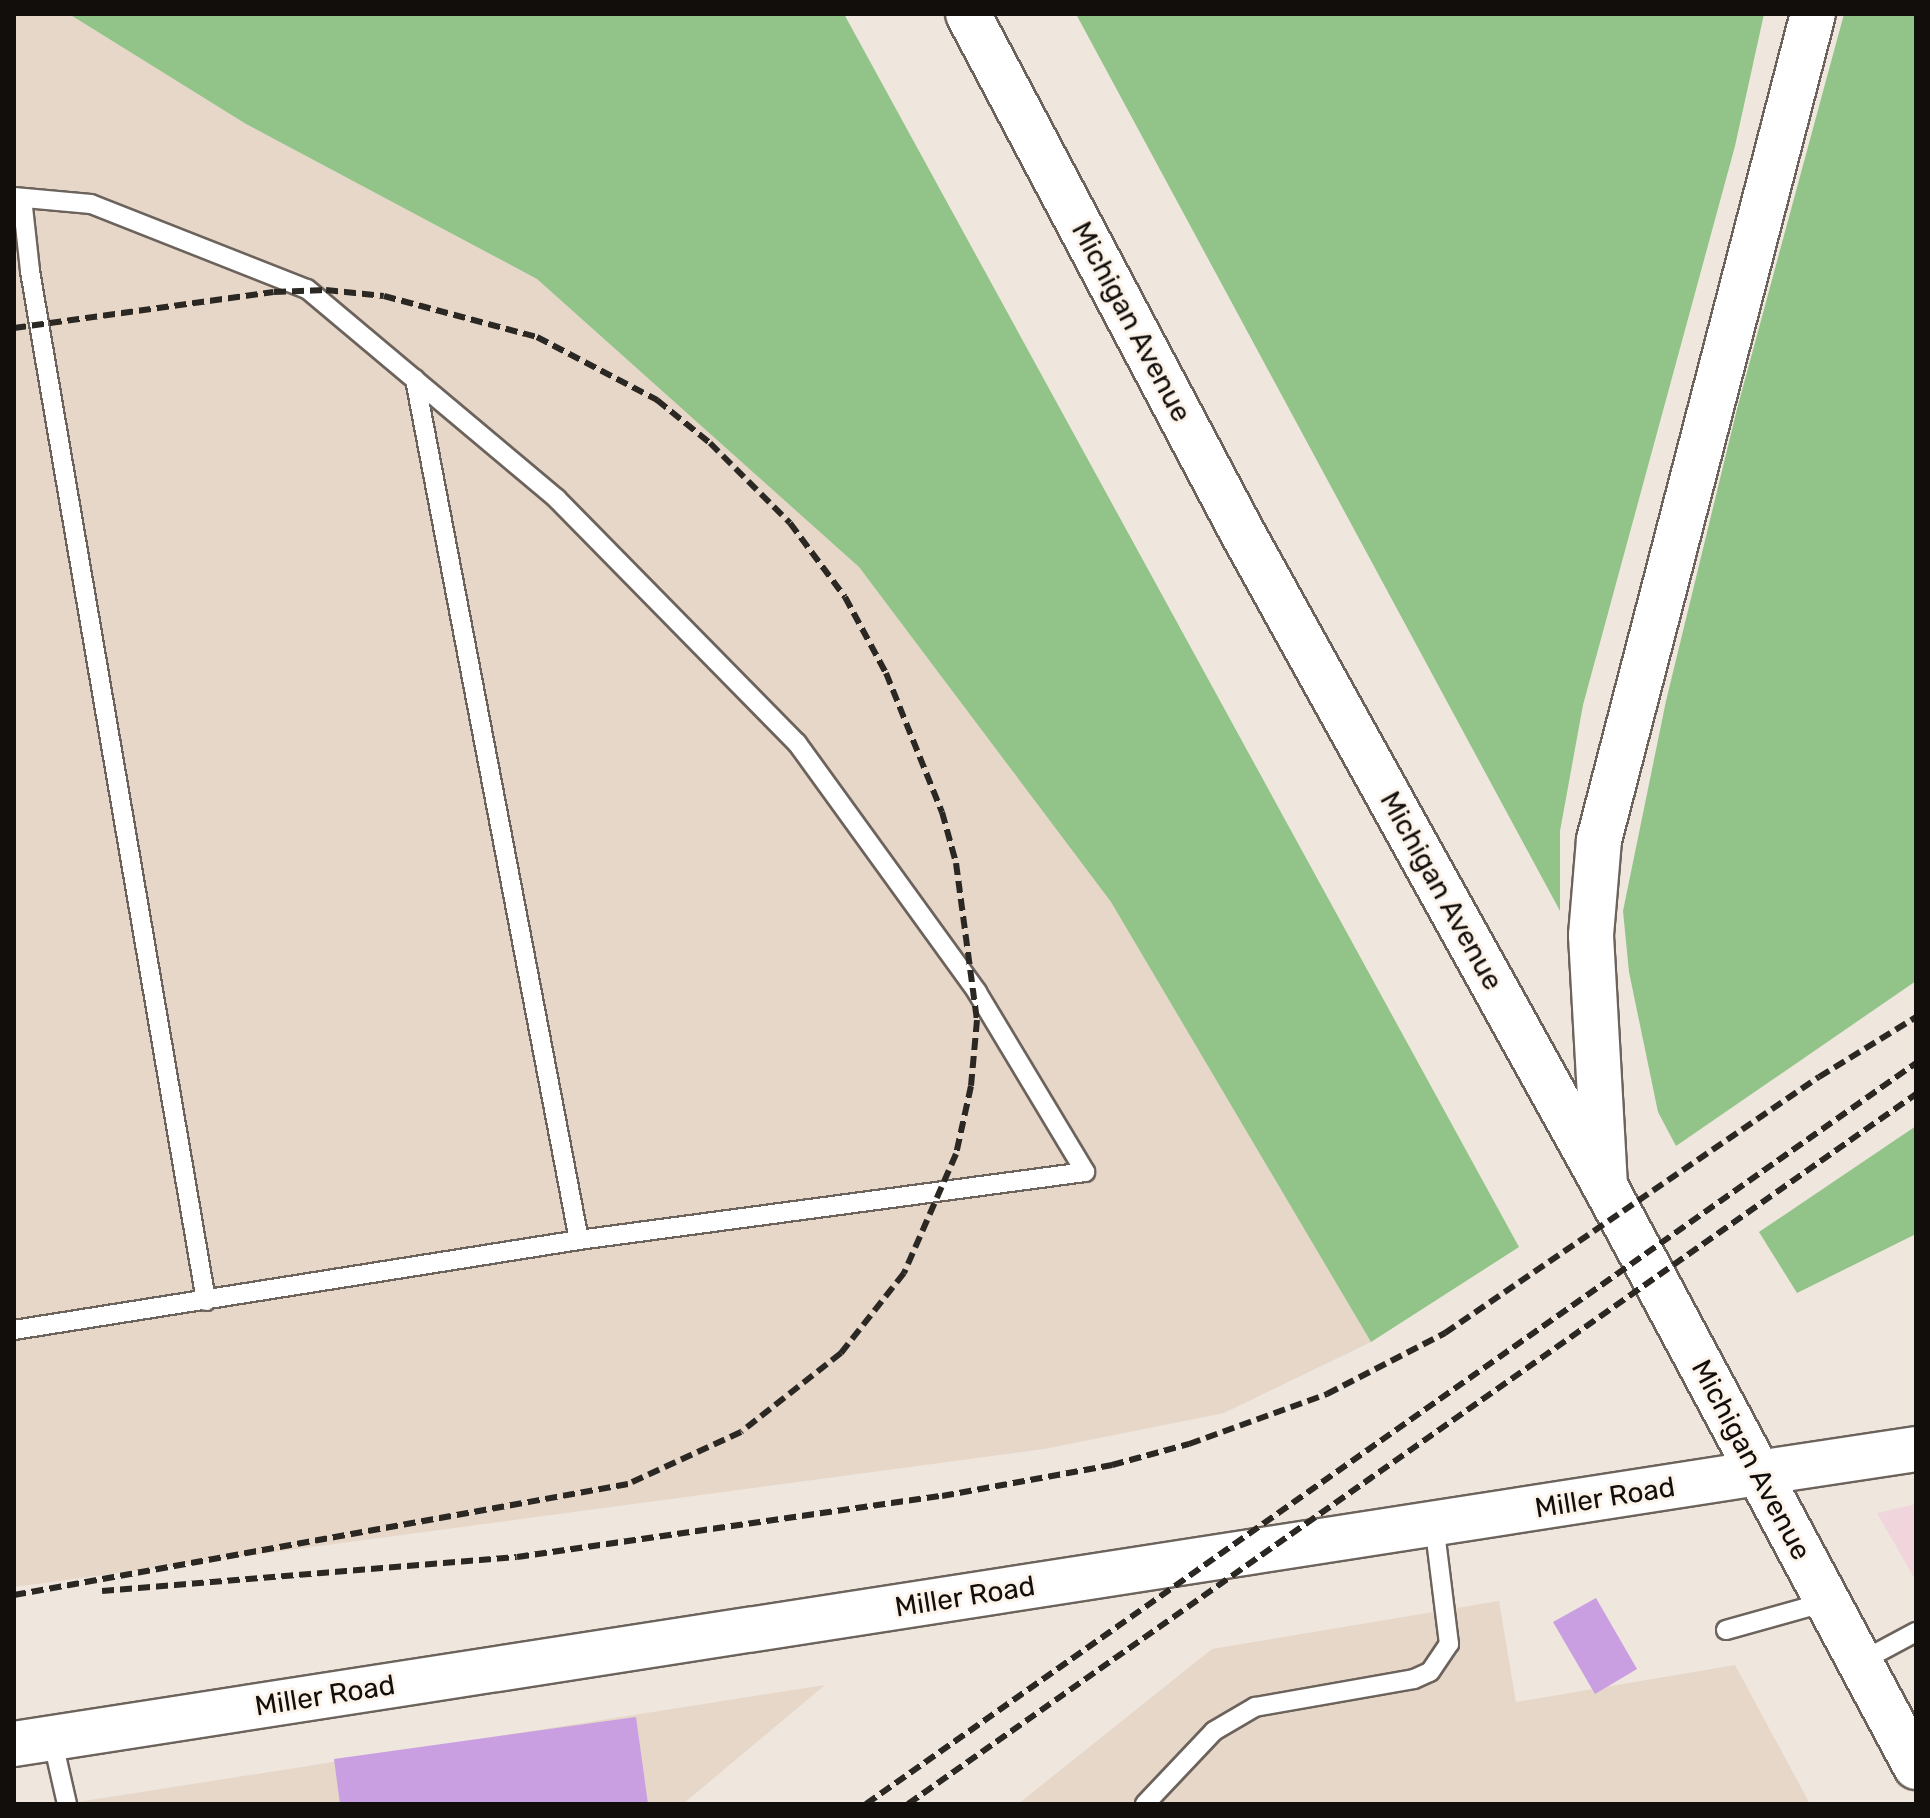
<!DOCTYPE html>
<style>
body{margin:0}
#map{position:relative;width:1930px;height:1818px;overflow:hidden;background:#efe6dd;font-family:Rubik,sans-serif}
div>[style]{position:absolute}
.commercial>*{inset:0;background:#f0d6dc}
.built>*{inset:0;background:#e6d7c9}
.green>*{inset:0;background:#92c489}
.building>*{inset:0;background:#c99fe2}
.roads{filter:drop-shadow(2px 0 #6c635c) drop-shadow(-2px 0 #6c635c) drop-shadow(0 2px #6c635c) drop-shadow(0 -2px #6c635c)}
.service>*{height:18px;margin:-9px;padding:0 9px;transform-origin:9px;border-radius:9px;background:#fff}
.tertiary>*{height:44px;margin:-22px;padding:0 22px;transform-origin:22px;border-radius:22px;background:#fff}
.secondary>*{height:44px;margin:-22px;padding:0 22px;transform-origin:22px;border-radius:22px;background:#fff}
.primary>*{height:44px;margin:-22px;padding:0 22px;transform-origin:22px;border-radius:22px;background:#fff}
.motorway>*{height:44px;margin:-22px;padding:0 22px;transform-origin:22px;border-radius:22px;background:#fff}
.rail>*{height:6px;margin-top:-3px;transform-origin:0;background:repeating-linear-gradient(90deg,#2b2824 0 12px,transparent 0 18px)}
span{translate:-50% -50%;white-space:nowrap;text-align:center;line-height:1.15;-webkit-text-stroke:6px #fcf3ea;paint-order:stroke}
.street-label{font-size:28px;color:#110e0b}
.frame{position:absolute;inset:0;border:16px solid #110e0b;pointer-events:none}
</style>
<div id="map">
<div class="commercial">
<i style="clip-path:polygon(1916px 1504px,1916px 1581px,1877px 1513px)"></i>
</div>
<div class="built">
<i style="clip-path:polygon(14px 14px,69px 14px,246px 124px,537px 279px,859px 567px,1111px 902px,1371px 1342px,1224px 1413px,1044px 1449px,14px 1587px)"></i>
<i style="clip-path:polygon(1499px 1601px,1516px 1702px,1735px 1665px,1810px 1804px,1018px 1804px,1212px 1649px)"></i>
<i style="clip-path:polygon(825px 1685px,683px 1804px,65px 1804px)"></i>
</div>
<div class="green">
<i style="clip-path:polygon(69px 14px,844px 14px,1519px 1247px,1371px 1342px,1111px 902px,859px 567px,537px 279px,246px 124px)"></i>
<i style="clip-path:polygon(1076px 14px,1764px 14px,1735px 146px,1583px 705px,1560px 831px,1560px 911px)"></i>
<i style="clip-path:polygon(1844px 14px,1916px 14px,1916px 981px,1676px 1146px,1658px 1112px,1629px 972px,1623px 911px,1666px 701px,1737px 409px)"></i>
<i style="clip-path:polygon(1916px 1126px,1916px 1234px,1797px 1293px,1759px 1232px)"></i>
</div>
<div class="building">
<i style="clip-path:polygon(1596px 1598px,1637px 1669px,1595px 1694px,1553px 1622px)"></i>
<i style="clip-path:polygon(636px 1717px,648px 1804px,340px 1804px,334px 1759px)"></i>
</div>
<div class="roads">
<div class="service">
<i style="left:14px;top:197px;width:77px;rotate:5.2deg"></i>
<i style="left:91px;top:204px;width:232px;rotate:21.5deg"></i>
<i style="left:307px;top:289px;width:326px;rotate:40deg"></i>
<i style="left:557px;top:499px;width:342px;rotate:45.5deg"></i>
<i style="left:797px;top:743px;width:307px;rotate:54.1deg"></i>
<i style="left:977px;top:992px;width:210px;rotate:59deg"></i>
<i style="left:1085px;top:1172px;width:511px;rotate:172.35deg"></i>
<i style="left:579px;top:1240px;width:572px;rotate:170.95deg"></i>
<i style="left:22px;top:198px;width:73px;rotate:83.7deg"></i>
<i style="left:30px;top:271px;width:1045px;rotate:80.3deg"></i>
<i style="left:415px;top:379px;width:876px;rotate:79.22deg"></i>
<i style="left:1726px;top:1630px;width:104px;rotate:-15.6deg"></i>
<i style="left:1860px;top:1662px;width:64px;rotate:-28.2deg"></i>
<i style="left:52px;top:1738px;width:68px;rotate:77.2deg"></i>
<i style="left:1145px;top:1804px;width:100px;rotate:-46.6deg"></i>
<i style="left:1214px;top:1731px;width:48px;rotate:-30.3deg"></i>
<i style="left:1255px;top:1707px;width:161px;rotate:-10deg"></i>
<i style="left:1414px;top:1679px;width:17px;rotate:-24deg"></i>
<i style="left:1430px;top:1672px;width:34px;rotate:-56deg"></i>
<i style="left:1449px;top:1644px;width:121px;rotate:-97.1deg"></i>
</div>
<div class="tertiary">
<i style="left:14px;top:1744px;width:1765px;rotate:-8.83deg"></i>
</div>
<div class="secondary">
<i style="left:1758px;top:1473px;width:160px;rotate:-8.6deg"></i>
</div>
<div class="primary">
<i style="left:968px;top:14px;width:586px;rotate:62.12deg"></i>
<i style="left:1242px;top:532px;width:748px;rotate:60.97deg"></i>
<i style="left:1605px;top:1186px;width:659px;rotate:61.84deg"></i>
</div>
<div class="motorway">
<i style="left:1605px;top:1186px;width:251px;rotate:-93.2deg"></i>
<i style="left:1591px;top:935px;width:95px;rotate:-85.2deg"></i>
<i style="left:1599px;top:840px;width:853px;rotate:-75.48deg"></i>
</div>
</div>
<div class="rail">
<i style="left:14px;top:328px;width:262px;rotate:-7.9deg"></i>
<i style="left:274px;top:292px;width:52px;rotate:-2.2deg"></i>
<i style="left:326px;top:290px;width:58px;rotate:5.9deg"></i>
<i style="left:384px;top:296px;width:158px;rotate:15deg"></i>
<i style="left:537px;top:337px;width:136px;rotate:27.7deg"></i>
<i style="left:657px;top:400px;width:68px;rotate:39.1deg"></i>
<i style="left:710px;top:443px;width:113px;rotate:45deg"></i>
<i style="left:790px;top:523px;width:92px;rotate:53.4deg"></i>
<i style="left:845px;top:597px;width:86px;rotate:61.7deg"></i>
<i style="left:886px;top:673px;width:150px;rotate:68.1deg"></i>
<i style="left:942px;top:812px;width:53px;rotate:74.6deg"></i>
<i style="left:956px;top:863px;width:158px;rotate:82.4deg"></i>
<i style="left:977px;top:1020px;width:66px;rotate:95.2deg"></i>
<i style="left:971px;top:1086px;width:70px;rotate:102.4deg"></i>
<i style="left:956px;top:1154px;width:130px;rotate:113.6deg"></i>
<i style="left:904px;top:1273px;width:102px;rotate:128.2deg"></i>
<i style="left:841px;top:1353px;width:127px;rotate:141.7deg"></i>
<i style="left:741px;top:1432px;width:124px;rotate:155.3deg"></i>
<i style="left:628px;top:1484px;width:624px;rotate:169.75deg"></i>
<i style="left:102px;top:1591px;width:416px;rotate:-4.7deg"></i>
<i style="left:517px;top:1557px;width:429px;rotate:-8.2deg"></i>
<i style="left:942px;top:1496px;width:173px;rotate:-10.3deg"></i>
<i style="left:1112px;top:1465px;width:80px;rotate:-15.3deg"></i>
<i style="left:1189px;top:1444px;width:147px;rotate:-19.9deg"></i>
<i style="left:1327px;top:1394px;width:133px;rotate:-27.3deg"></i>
<i style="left:1445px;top:1333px;width:453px;rotate:-34.4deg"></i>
<i style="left:1819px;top:1077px;width:114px;rotate:-31.7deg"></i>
<i style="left:866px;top:1804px;width:1285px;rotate:-35.21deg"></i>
<i style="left:908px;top:1804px;width:1233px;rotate:-35.16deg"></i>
</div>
<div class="street-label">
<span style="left:1131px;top:322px;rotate:62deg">Michigan Avenue</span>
<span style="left:1441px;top:891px;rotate:61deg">Michigan Avenue</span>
<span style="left:1751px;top:1460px;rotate:62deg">Michigan Avenue</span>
<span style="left:1605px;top:1498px;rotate:-9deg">Miller Road</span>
<span style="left:965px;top:1597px;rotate:-9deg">Miller Road</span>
<span style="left:325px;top:1696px;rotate:-9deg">Miller Road</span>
</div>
<div class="frame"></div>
</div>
